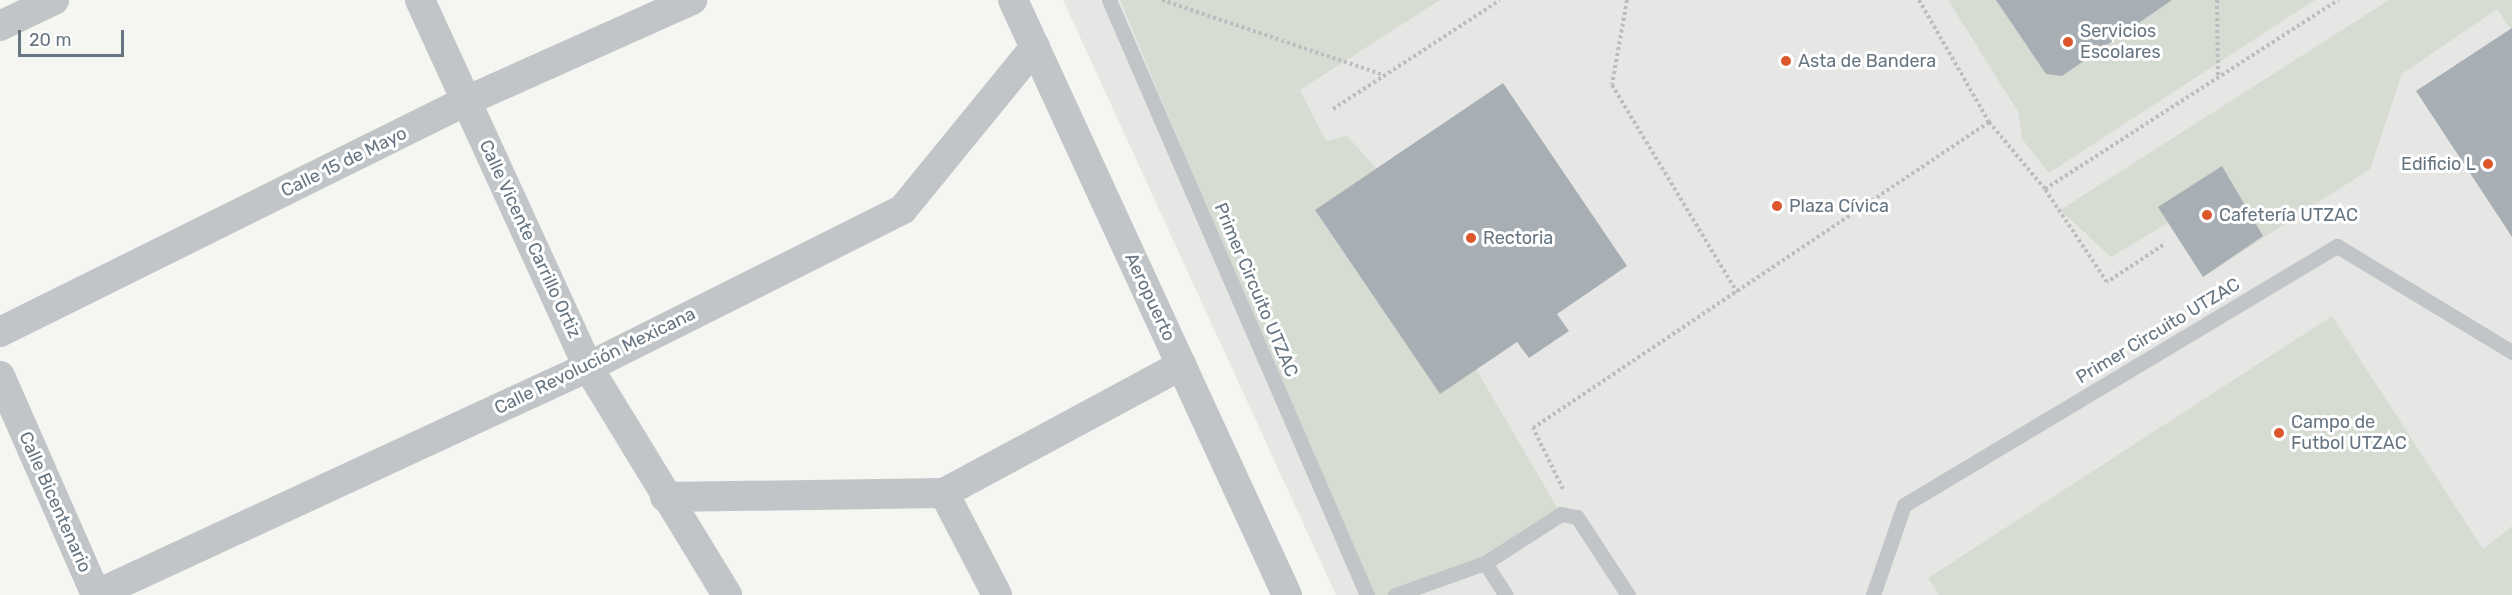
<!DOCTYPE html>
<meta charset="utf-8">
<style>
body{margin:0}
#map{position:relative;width:2512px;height:595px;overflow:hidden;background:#f5f6f2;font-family:Rubik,sans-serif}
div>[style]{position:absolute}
.built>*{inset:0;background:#e6e7e5}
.green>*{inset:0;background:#d7dcd3}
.building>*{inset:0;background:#a8afb4}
.path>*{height:4px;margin-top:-2px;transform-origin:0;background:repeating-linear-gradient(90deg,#bbbdbf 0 3px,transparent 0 6px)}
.service>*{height:15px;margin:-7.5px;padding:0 7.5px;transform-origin:7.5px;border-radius:7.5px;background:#c1c5c8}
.minor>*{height:30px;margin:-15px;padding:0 15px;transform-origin:15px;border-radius:15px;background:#c1c5c8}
.dots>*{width:16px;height:16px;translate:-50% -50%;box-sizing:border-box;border:3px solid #fff;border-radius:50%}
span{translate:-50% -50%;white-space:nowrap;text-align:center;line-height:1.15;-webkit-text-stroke:6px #fff;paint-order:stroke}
.poi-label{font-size:18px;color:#667582}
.left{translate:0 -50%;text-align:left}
.right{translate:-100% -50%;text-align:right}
.street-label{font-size:18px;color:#667582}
.scale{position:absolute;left:18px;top:30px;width:106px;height:27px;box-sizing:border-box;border:3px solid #667582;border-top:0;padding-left:8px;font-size:18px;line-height:21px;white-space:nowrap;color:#667582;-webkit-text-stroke:4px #fff;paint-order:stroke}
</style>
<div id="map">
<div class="built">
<i style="clip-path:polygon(1063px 0,2512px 0,2512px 595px,1336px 595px)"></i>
</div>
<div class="green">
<i style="clip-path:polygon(1120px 0,1440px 0,1300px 90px,1326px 141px,1347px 136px,1377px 169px,1315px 210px,1440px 394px,1476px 369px,1561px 514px,1485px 563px,1395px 595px,1368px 595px)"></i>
<i style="clip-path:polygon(1948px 0,2315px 0,2049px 173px,2022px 139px,2018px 112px)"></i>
<i style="clip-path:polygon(2389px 0,2512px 0,2512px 31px,2497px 9px,2402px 74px,2370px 169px,2203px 277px,2168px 223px,2111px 257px,2060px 210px)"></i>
<i style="clip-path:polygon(2332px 316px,2483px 549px,2512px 526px,2512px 595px,1939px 595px,1928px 578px)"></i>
</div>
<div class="building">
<i style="clip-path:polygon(1996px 0,2172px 0,2062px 76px,2046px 74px)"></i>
<i style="clip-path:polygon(2512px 28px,2512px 237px,2416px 91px)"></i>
<i style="clip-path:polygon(1503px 83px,1627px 266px,1557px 314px,1569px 331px,1529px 358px,1517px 342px,1440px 394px,1315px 210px)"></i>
<i style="clip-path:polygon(2222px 166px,2263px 236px,2203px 277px,2158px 207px)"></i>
</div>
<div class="path">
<i style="left:1162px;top:0;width:233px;rotate:18.7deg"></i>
<i style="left:1627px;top:0;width:86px;rotate:100deg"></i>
<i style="left:1612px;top:85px;width:242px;rotate:58.9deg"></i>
<i style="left:1919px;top:0;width:141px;rotate:60.2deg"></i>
<i style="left:1989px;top:122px;width:87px;rotate:50.1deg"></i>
<i style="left:2217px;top:0;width:77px;rotate:89.3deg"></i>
<i style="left:1333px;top:109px;width:199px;rotate:-33.1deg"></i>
<i style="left:2163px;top:245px;width:67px;rotate:146.5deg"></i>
<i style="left:2107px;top:282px;width:112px;rotate:-123.7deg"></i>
<i style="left:2045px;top:189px;width:349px;rotate:-32.8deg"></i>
<i style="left:1563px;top:489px;width:68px;rotate:-116.2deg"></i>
<i style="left:1533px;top:428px;width:549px;rotate:-33.86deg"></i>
</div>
<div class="service">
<i style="left:1109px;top:0;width:649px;rotate:66.56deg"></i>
<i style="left:1485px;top:563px;width:38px;rotate:57deg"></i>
<i style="left:1395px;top:595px;width:96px;rotate:-19.6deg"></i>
<i style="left:1485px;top:563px;width:90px;rotate:-32.8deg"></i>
<i style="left:1561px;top:514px;width:16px;rotate:11deg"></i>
<i style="left:1577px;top:517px;width:93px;rotate:56.8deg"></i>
<i style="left:1873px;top:595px;width:95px;rotate:-71deg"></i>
<i style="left:1904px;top:505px;width:505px;rotate:-30.89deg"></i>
<i style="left:2337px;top:246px;width:205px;rotate:31.2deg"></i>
</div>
<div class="minor">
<i style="left:420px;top:0;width:404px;rotate:65.4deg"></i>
<i style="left:588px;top:367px;width:267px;rotate:58.6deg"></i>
<i style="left:1013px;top:0;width:655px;rotate:65.27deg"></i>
<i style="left:0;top:26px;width:60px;rotate:-25.7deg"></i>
<i style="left:0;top:332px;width:520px;rotate:-26.37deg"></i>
<i style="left:466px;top:101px;width:248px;rotate:-24.1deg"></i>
<i style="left:0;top:376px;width:239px;rotate:66.3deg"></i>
<i style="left:944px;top:493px;width:115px;rotate:62.5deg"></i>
<i style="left:665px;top:497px;width:279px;rotate:-0.8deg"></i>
<i style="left:944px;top:493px;width:270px;rotate:-28.3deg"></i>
<i style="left:95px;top:595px;width:543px;rotate:-24.82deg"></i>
<i style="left:588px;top:367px;width:352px;rotate:-26.6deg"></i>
<i style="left:903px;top:209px;width:209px;rotate:-50.8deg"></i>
</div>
<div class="dots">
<i style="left:2068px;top:42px;background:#dc572c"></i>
<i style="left:1786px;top:61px;background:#dc572c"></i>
<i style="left:2488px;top:164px;background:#dc572c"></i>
<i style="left:1777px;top:206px;background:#dc572c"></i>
<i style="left:2207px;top:215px;background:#dc572c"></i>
<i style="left:1471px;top:238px;background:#dc572c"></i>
<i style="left:2279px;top:433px;background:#dc572c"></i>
</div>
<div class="poi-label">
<span class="left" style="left:2080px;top:42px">Servicios<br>Escolares</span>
<span class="left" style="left:1798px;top:61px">Asta de Bandera</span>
<span class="right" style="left:2476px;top:164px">Edificio L</span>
<span class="left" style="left:1789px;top:206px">Plaza Cívica</span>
<span class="left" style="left:2219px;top:215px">Cafetería UTZAC</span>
<span class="left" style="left:1483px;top:238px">Rectoria</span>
<span class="left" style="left:2291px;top:433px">Campo de<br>Futbol UTZAC</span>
</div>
<div class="street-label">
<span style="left:344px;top:162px;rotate:-26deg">Calle 15 de Mayo</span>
<span style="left:530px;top:239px;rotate:65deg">Calle Vicente Carrillo Ortiz</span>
<span style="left:1256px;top:290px;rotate:67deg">Primer Circuito UTZAC</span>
<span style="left:1150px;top:297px;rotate:65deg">Aeropuerto</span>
<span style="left:2158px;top:331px;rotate:-31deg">Primer Circuito UTZAC</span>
<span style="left:595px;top:361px;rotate:-26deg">Calle Revolución Mexicana</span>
<span style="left:55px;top:502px;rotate:66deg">Calle Bicentenario</span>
</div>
<div class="scale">20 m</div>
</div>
